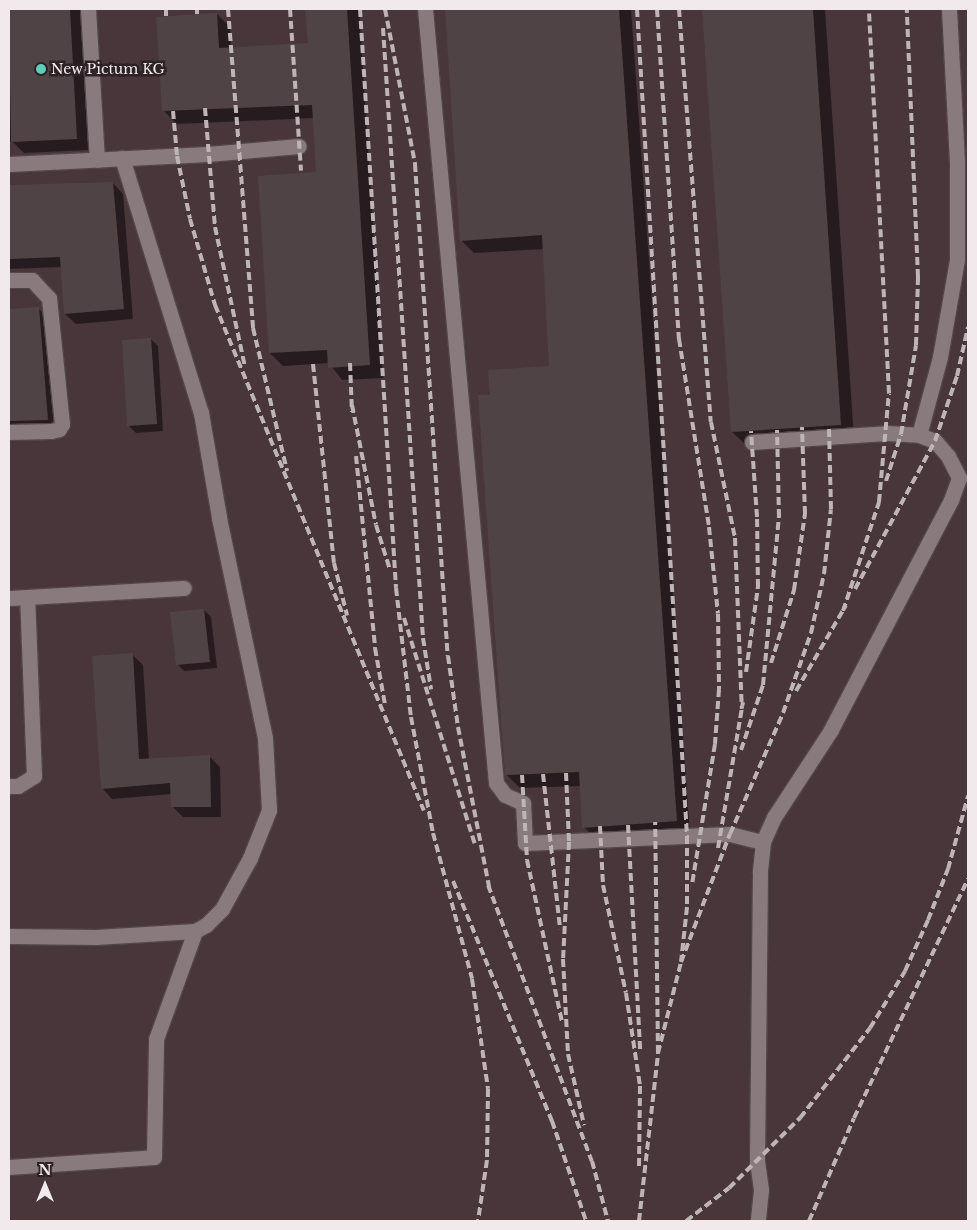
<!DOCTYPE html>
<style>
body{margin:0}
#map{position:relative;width:977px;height:1230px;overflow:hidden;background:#382b2e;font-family:"Libre Baskerville",serif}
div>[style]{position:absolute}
.built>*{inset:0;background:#48363b}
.shadow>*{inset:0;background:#0007}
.building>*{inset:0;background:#504346}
.roads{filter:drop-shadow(1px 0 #51474a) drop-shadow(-1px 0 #51474a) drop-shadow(0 1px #51474a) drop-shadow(0 -1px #51474a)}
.minor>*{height:15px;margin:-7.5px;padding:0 7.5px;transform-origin:7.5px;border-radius:7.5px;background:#897a7d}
.rail>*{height:4px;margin-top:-2px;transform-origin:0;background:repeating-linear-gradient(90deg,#beb5b7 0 8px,transparent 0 12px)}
.dots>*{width:14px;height:14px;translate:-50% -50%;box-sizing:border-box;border:2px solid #2d2225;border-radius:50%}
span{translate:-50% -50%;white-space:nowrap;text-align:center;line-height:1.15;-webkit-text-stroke:5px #2d2225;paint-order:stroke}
.poi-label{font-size:14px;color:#f1e9eb}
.left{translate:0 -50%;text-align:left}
.frame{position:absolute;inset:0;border:10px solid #f1e9eb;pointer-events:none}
.north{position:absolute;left:20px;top:1160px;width:50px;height:50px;-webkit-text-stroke:4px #2d2225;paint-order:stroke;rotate:0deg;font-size:14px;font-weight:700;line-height:20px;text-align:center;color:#f1e9eb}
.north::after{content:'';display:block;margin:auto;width:18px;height:22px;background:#f1e9eb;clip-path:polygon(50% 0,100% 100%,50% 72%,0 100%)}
</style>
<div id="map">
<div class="built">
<i style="clip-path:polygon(9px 9px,968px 9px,968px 1221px,9px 1221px)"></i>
</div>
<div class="shadow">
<i style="clip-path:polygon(9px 9px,81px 9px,88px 150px,24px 153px,13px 142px,9px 142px)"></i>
<i style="clip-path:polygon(307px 9px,359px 9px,383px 378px,342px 380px,329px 363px,283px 366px,270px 353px,317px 173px,314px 118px,177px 124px,164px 111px,217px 14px,230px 27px,231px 48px,309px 44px)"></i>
<i style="clip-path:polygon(447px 9px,631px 9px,690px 834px,597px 840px,584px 827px,581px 786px,520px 788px,507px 775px,491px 396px,550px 368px,544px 249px,474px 253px,461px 240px)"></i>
<i style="clip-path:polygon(704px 9px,825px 9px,854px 438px,746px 445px,732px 432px)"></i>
<i style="clip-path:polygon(113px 183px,123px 194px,133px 319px,76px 324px,65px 314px,62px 267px,9px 269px,9px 187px)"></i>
<i style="clip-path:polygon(39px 309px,49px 319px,58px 430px,9px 429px,9px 310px)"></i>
<i style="clip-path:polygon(151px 339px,158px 346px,163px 431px,136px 433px,129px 426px)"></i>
<i style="clip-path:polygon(204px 610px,211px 617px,217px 668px,184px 671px,177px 664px)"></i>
<i style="clip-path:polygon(133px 655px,143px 665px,149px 759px,209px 756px,220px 767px,221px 817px,183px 817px,173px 807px,172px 794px,112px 799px,102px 788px)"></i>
</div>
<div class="building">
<i style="clip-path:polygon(9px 9px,70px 9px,77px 139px,11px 142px)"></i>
<i style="clip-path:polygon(305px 9px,347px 9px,370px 365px,328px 368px,327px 350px,269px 353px,258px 176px,316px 172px,312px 105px,162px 111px,156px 17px,217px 13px,219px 48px,308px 43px)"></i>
<i style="clip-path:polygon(445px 9px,619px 9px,677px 821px,582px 828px,579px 772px,505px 775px,478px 395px,490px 395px,488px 370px,549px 366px,542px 235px,460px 241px)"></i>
<i style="clip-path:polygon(702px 9px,813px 9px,841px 425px,731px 432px)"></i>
<i style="clip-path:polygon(113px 182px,124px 309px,64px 314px,60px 257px,9px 259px,9px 185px)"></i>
<i style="clip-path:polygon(39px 307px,48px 420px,9px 421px,9px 309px)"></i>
<i style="clip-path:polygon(151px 338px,157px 424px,127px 426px,122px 340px)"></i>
<i style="clip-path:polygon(204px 609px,210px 662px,176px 665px,170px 612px)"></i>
<i style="clip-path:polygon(133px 653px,139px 759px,210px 755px,211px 807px,171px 807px,170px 783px,101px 789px,92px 656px)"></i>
</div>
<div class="roads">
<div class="minor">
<i style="left:88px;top:9px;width:151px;rotate:86.6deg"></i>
<i style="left:425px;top:9px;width:777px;rotate:84.76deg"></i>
<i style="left:496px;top:783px;width:15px;rotate:53deg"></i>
<i style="left:505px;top:795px;width:20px;rotate:24deg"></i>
<i style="left:523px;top:803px;width:40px;rotate:87.1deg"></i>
<i style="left:525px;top:843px;width:205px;rotate:-2.5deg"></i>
<i style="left:730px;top:834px;width:34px;rotate:14deg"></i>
<i style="left:9px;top:164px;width:199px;rotate:-2.9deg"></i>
<i style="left:208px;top:154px;width:91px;rotate:-5deg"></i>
<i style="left:9px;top:280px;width:23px"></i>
<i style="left:32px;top:280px;width:25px;rotate:47deg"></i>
<i style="left:49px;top:298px;width:127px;rotate:84.1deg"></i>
<i style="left:62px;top:424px;width:6px;rotate:121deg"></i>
<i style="left:59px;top:429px;width:8px;rotate:166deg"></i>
<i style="left:51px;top:431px;width:42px;rotate:178.6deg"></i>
<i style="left:919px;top:435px;width:81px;rotate:-74.9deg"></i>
<i style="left:940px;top:357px;width:98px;rotate:-80.1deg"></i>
<i style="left:957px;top:260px;width:98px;rotate:-90deg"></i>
<i style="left:957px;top:162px;width:153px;rotate:-93deg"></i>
<i style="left:752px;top:442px;width:134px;rotate:-3.8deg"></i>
<i style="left:886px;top:433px;width:33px;rotate:3deg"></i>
<i style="left:919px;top:435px;width:17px;rotate:21deg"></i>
<i style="left:935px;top:441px;width:20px;rotate:49deg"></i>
<i style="left:948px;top:456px;width:25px;rotate:63deg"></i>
<i style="left:959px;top:478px;width:23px;rotate:110deg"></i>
<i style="left:951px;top:500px;width:259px;rotate:117.6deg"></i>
<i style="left:831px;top:730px;width:104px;rotate:123.2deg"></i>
<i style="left:774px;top:817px;width:27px;rotate:114deg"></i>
<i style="left:763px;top:842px;width:31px;rotate:96deg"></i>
<i style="left:760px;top:873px;width:288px;rotate:90.6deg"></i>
<i style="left:757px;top:1161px;width:29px;rotate:82deg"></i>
<i style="left:761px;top:1190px;width:31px;rotate:96deg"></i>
<i style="left:9px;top:598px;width:175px;rotate:-3.3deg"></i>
<i style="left:9px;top:786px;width:9px"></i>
<i style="left:18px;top:786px;width:19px;rotate:-32deg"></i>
<i style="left:34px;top:776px;width:179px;rotate:-92.2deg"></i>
<i style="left:9px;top:936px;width:87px;rotate:0.7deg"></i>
<i style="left:96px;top:937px;width:99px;rotate:-3.5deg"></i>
<i style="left:195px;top:931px;width:13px;rotate:-29deg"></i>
<i style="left:206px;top:925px;width:23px;rotate:-45deg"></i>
<i style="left:222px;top:909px;width:58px;rotate:-61.2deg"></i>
<i style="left:250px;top:858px;width:52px;rotate:-68.4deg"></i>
<i style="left:269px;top:810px;width:72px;rotate:-93.2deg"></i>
<i style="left:265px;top:738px;width:226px;rotate:-101.8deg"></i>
<i style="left:219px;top:517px;width:106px;rotate:-99.8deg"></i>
<i style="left:201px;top:413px;width:267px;rotate:-107.2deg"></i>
<i style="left:9px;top:1167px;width:145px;rotate:-3.9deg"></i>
<i style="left:154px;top:1157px;width:118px;rotate:-89deg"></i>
<i style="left:156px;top:1039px;width:115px;rotate:-70.1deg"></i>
</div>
</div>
<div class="rail">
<i style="left:166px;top:9px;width:7px;rotate:90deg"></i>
<i style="left:197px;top:9px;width:5px;rotate:90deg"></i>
<i style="left:228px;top:9px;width:320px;rotate:85.5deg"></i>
<i style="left:253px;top:328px;width:147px;rotate:76.6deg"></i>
<i style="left:290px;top:9px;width:162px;rotate:86.1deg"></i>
<i style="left:360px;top:9px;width:580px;rotate:86.44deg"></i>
<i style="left:396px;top:588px;width:130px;rotate:83.4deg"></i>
<i style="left:411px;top:717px;width:118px;rotate:79.3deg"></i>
<i style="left:433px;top:833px;width:151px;rotate:75deg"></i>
<i style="left:472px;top:979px;width:111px;rotate:81.7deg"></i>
<i style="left:488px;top:1089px;width:71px;rotate:90.8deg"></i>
<i style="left:487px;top:1160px;width:62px;rotate:98.4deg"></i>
<i style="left:385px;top:9px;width:158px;rotate:79deg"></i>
<i style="left:415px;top:164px;width:493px;rotate:86.2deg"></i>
<i style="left:448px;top:656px;width:72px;rotate:82deg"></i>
<i style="left:458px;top:727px;width:167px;rotate:79deg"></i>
<i style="left:637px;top:9px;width:829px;rotate:86.54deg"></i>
<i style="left:687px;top:836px;width:71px;rotate:90deg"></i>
<i style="left:687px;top:907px;width:55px;rotate:96.2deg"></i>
<i style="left:657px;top:9px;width:331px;rotate:86.2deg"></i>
<i style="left:679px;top:339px;width:190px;rotate:80.9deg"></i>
<i style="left:709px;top:527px;width:87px;rotate:84.1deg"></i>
<i style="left:718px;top:614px;width:75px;rotate:89.2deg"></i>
<i style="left:719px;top:689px;width:55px;rotate:94.2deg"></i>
<i style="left:715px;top:744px;width:143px;rotate:99.3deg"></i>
<i style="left:679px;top:9px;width:414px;rotate:85.6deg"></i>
<i style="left:711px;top:422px;width:118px;rotate:78.3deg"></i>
<i style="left:735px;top:538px;width:171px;rotate:87.7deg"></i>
<i style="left:383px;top:28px;width:611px;rotate:86.25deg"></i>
<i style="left:423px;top:638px;width:52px;rotate:81.1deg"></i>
<i style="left:205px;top:108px;width:119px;rotate:85.2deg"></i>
<i style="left:215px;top:227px;width:143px;rotate:77.9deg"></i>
<i style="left:173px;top:111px;width:45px;rotate:84.9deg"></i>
<i style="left:177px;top:156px;width:64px;rotate:78.3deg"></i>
<i style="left:190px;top:219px;width:90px;rotate:73.8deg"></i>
<i style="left:215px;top:305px;width:547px;rotate:67.56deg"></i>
<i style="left:350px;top:363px;width:49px;rotate:87.7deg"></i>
<i style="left:313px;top:364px;width:200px;rotate:84deg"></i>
<i style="left:334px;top:563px;width:54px;rotate:76deg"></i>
<i style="left:352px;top:405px;width:122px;rotate:78.7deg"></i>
<i style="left:376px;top:525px;width:47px;rotate:72.7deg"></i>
<i style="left:356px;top:456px;width:193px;rotate:84.3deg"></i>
<i style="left:375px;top:648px;width:58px;rotate:80deg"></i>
<i style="left:886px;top:481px;width:49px;rotate:-72.3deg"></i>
<i style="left:901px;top:434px;width:90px;rotate:-80.4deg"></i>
<i style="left:916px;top:345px;width:68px;rotate:-88.3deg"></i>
<i style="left:918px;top:277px;width:268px;rotate:-92.4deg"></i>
<i style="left:855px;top:589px;width:168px;rotate:-61.6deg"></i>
<i style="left:935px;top:441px;width:69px;rotate:-71.3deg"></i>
<i style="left:957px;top:376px;width:50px;rotate:-77.3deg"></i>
<i style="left:843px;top:611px;width:115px;rotate:-71.7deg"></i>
<i style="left:879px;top:502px;width:109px;rotate:-84.8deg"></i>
<i style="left:889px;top:393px;width:385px;rotate:-93deg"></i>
<i style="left:404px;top:618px;width:238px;rotate:72.6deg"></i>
<i style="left:771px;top:663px;width:77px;rotate:-72.5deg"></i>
<i style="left:794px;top:590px;width:77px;rotate:-81.8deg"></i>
<i style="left:805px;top:514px;width:87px;rotate:-92deg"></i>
<i style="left:746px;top:672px;width:86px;rotate:-82deg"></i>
<i style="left:758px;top:587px;width:70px;rotate:-90.8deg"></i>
<i style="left:757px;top:517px;width:86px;rotate:-94deg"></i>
<i style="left:796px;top:691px;width:99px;rotate:-59.8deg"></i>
<i style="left:741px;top:750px;width:69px;rotate:-71.3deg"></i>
<i style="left:763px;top:685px;width:169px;rotate:-84.6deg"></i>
<i style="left:779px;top:517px;width:87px;rotate:-91.3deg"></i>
<i style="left:566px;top:773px;width:69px;rotate:87.5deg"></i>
<i style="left:569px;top:842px;width:117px;rotate:92.9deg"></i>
<i style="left:563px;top:959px;width:95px;rotate:87deg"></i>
<i style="left:568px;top:1054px;width:73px;rotate:77.3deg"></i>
<i style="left:543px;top:774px;width:156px;rotate:83.7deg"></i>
<i style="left:522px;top:775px;width:85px;rotate:86.6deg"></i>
<i style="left:527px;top:860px;width:166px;rotate:77.8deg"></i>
<i style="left:628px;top:825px;width:225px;rotate:86.9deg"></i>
<i style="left:600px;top:826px;width:59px;rotate:87.1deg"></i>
<i style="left:603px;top:885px;width:110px;rotate:78deg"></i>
<i style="left:626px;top:993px;width:94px;rotate:81.4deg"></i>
<i style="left:640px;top:1086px;width:82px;rotate:90.7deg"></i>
<i style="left:718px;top:848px;width:148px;rotate:-80.3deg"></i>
<i style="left:453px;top:881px;width:260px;rotate:67.6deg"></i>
<i style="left:552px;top:1121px;width:106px;rotate:71.2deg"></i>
<i style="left:488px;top:885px;width:295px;rotate:69.4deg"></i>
<i style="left:592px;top:1161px;width:62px;rotate:75.1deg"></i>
<i style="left:658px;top:1053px;width:94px;rotate:-75.8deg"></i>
<i style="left:681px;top:962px;width:137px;rotate:-69.1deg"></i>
<i style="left:730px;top:834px;width:132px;rotate:-66.3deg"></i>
<i style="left:783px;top:713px;width:85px;rotate:-70.7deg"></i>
<i style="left:811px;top:633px;width:60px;rotate:-77.6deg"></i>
<i style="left:824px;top:574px;width:65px;rotate:-83.9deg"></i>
<i style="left:831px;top:509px;width:83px;rotate:-91.4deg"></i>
<i style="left:639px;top:1221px;width:169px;rotate:-83.5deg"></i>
<i style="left:658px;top:1053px;width:231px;rotate:-90.7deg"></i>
<i style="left:686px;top:1221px;width:54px;rotate:-37.5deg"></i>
<i style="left:729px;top:1188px;width:100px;rotate:-44.6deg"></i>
<i style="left:800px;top:1118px;width:114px;rotate:-52.1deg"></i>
<i style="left:870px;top:1028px;width:67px;rotate:-58.4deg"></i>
<i style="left:905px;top:971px;width:56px;rotate:-65.7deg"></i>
<i style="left:928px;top:920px;width:55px;rotate:-68.6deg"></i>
<i style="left:948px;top:869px;width:76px;rotate:-74.7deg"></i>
<i style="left:809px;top:1221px;width:112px;rotate:-66.4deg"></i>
<i style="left:854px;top:1118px;width:265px;rotate:-64.5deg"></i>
</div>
<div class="dots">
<i style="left:41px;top:69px;background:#5eceb8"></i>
</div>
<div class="poi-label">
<span class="left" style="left:51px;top:69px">New Pictum KG</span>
</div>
<div class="frame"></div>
<div class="north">N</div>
</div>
